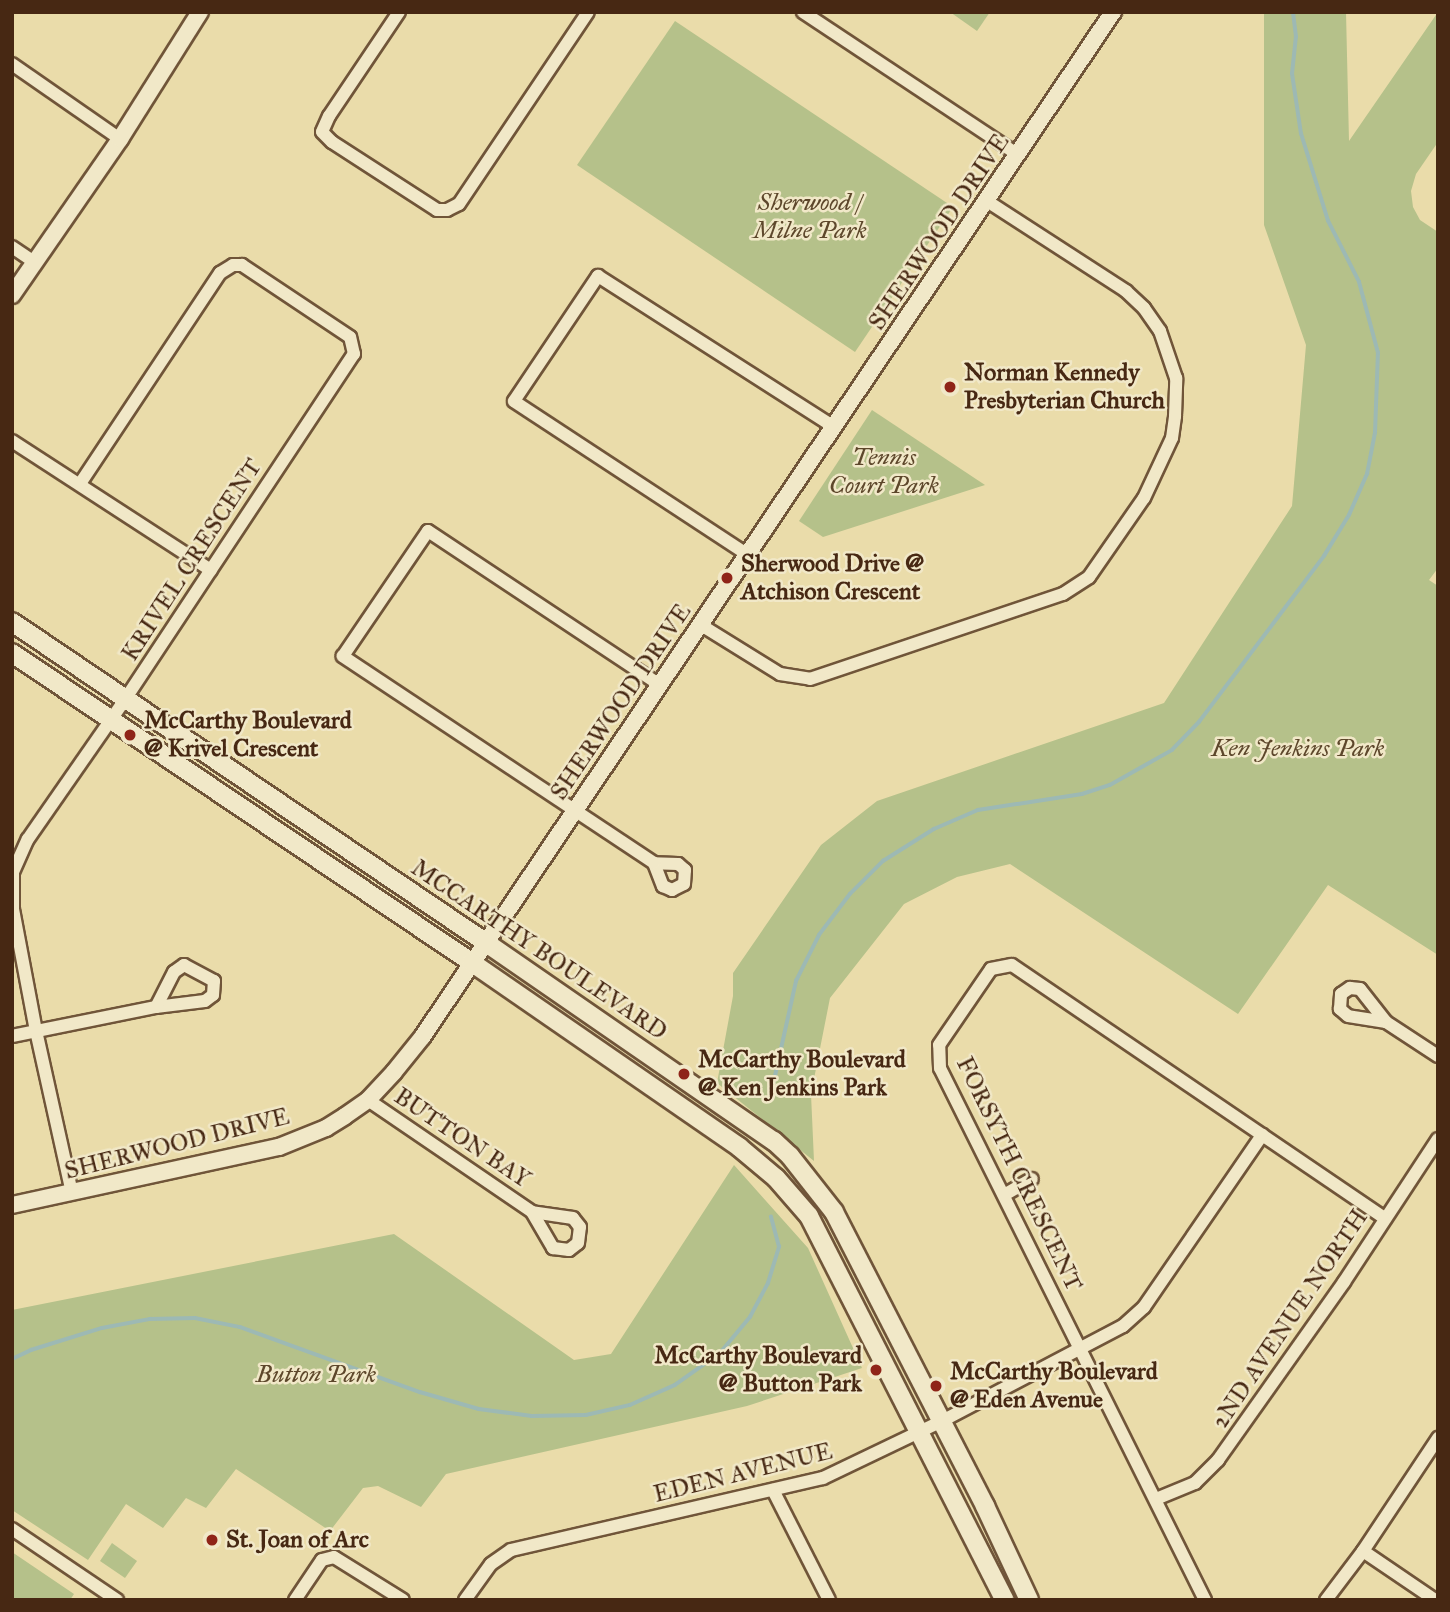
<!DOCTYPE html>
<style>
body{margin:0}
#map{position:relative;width:1450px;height:1612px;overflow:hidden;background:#eadcaa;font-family:"IM FELL Great Primer",serif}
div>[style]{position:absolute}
.green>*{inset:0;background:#b5c18a}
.stream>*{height:3.5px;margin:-1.75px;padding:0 1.75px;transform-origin:1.75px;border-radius:1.75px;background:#9db9b4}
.roads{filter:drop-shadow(2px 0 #705539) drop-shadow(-2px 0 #705539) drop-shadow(0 2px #705539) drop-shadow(0 -2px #705539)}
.minor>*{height:12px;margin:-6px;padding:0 6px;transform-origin:6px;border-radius:6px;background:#f1e8c8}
.tertiary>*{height:16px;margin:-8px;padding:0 8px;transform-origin:8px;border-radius:8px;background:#f1e8c8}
.secondary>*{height:18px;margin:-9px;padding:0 9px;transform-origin:9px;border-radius:9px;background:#f1e8c8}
.dots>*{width:19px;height:19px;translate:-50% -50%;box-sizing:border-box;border:4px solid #f1e8c8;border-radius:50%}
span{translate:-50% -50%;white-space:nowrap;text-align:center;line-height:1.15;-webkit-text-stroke:5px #f1e8c8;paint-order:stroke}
.park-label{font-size:24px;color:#5d472b;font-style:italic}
.street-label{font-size:24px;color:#472813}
.poi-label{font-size:24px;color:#472813;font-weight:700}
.left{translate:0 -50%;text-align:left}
.right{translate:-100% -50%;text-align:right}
.frame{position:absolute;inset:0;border:14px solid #472813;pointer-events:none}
</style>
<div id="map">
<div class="green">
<i style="clip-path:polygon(950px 12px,990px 12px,977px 31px)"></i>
<i style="clip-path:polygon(1264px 12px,1346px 12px,1349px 141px,1438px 12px,1438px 142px,1416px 174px,1411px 191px,1413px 207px,1420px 220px,1438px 232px,1438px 568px,1429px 580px,1438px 586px,1438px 955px,1328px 885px,1238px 1014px,1010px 864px,957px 877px,904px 904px,830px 998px,811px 1094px,814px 1161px,717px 1083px,733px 996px,733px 973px,821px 845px,877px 801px,1164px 703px,1292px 506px,1306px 345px,1264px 225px)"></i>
<i style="clip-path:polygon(675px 21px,953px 207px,855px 352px,577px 165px)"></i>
<i style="clip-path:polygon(872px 410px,985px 485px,823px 537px,799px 521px)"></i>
<i style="clip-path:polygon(734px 1165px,808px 1248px,862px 1368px,747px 1406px,446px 1474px,421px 1507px,378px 1486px,363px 1488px,330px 1531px,236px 1469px,206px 1508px,186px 1498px,163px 1528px,126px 1504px,88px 1560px,12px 1510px,12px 1310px,394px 1234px,574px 1360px,611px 1354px)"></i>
<i style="clip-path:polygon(112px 1543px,137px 1561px,125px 1578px,100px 1561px)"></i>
<i style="clip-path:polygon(12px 1552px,74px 1594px,70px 1600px,12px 1600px)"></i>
</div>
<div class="stream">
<i style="left:771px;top:1094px;width:116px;rotate:-77.5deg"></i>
<i style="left:796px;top:981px;width:51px;rotate:-63.4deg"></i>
<i style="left:819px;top:935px;width:51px;rotate:-52.9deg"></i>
<i style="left:850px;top:894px;width:47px;rotate:-45deg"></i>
<i style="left:883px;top:861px;width:60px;rotate:-32.1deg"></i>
<i style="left:934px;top:829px;width:48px;rotate:-23.4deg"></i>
<i style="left:978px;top:810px;width:105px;rotate:-8.7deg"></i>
<i style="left:1082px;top:794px;width:29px;rotate:-18deg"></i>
<i style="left:1110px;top:785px;width:71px;rotate:-29.4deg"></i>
<i style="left:1172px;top:750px;width:39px;rotate:-46deg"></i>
<i style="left:1199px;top:722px;width:208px;rotate:-53deg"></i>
<i style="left:1324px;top:556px;width:48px;rotate:-58.6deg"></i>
<i style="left:1349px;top:515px;width:45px;rotate:-66.3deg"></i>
<i style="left:1367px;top:474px;width:42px;rotate:-79deg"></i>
<i style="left:1375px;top:433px;width:80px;rotate:-87.9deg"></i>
<i style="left:1378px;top:353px;width:73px;rotate:-105deg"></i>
<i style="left:1359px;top:282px;width:68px;rotate:-116.9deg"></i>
<i style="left:1328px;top:221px;width:91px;rotate:-107.2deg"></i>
<i style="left:1301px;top:134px;width:61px;rotate:-98.5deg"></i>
<i style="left:1292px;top:74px;width:37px;rotate:-84deg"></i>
<i style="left:1296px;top:37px;width:25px;rotate:-97deg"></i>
<i style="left:12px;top:1359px;width:21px;rotate:-25deg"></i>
<i style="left:31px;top:1350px;width:74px;rotate:-17.2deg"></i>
<i style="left:102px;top:1328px;width:49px;rotate:-10.6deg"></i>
<i style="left:150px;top:1319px;width:45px;rotate:-1.3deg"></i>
<i style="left:195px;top:1318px;width:46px;rotate:11.3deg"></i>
<i style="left:240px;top:1327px;width:191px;rotate:19.9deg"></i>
<i style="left:420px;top:1392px;width:61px;rotate:16.1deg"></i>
<i style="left:479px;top:1409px;width:53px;rotate:7.5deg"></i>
<i style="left:532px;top:1416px;width:54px;rotate:-1.1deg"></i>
<i style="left:586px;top:1415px;width:45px;rotate:-12.8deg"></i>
<i style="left:630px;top:1405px;width:49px;rotate:-24deg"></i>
<i style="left:675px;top:1385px;width:55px;rotate:-35.4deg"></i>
<i style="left:720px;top:1353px;width:47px;rotate:-50.2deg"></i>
<i style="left:750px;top:1317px;width:38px;rotate:-62deg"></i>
<i style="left:768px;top:1283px;width:38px;rotate:-73deg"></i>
<i style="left:779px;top:1247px;width:31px;rotate:-105deg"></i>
</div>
<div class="roads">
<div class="minor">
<i style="left:399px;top:12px;width:125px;rotate:123.9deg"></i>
<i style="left:329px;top:116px;width:17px;rotate:114deg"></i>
<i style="left:322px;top:132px;width:14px;rotate:45deg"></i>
<i style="left:332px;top:142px;width:125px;rotate:32.9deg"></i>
<i style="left:437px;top:210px;width:10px"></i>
<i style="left:447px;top:210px;width:13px;rotate:-27deg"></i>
<i style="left:459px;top:204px;width:231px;rotate:-56.1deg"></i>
<i style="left:803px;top:12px;width:258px;rotate:33.6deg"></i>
<i style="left:12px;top:64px;width:131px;rotate:34.8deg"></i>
<i style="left:12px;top:247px;width:27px;rotate:34deg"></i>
<i style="left:12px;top:441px;width:237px;rotate:33deg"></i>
<i style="left:748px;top:555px;width:280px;rotate:-146.7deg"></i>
<i style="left:514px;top:401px;width:151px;rotate:-56.1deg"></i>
<i style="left:598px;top:276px;width:280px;rotate:32.6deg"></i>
<i style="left:701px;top:625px;width:93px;rotate:31.8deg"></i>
<i style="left:780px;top:674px;width:30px;rotate:9deg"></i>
<i style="left:810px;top:679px;width:267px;rotate:-18.6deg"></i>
<i style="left:1063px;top:594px;width:31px;rotate:-33deg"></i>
<i style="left:1089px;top:577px;width:96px;rotate:-55.2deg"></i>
<i style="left:1144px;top:498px;width:66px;rotate:-65deg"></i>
<i style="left:1172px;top:438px;width:22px;rotate:-82deg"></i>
<i style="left:1175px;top:416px;width:38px;rotate:-88deg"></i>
<i style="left:1176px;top:378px;width:50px;rotate:-108.8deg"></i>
<i style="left:1160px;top:331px;width:28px;rotate:-125deg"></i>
<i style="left:1144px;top:308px;width:25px;rotate:-137deg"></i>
<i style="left:1126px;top:291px;width:166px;rotate:-147.1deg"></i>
<i style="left:654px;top:863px;width:25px;rotate:69deg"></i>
<i style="left:663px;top:886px;width:10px;rotate:24deg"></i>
<i style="left:672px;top:890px;width:13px;rotate:-27deg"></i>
<i style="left:684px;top:884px;width:14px;rotate:-86deg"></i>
<i style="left:685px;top:870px;width:9px;rotate:-139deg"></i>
<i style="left:678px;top:864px;width:24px;rotate:-178deg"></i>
<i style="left:654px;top:863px;width:374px;rotate:-146.4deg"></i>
<i style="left:343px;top:656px;width:151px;rotate:-55.8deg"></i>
<i style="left:428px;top:531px;width:278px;rotate:33.6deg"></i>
<i style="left:1386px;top:1022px;width:38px;rotate:-171deg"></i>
<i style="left:1348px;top:1016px;width:11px;rotate:-139deg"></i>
<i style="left:1340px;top:1009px;width:15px;rotate:-86deg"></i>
<i style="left:1341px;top:994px;width:11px;rotate:-34deg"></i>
<i style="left:1350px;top:988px;width:10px;rotate:6deg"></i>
<i style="left:1360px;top:989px;width:42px;rotate:51.8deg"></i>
<i style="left:1386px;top:1022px;width:62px;rotate:33.2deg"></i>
<i style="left:12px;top:1036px;width:147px;rotate:-11.4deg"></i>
<i style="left:156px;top:1007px;width:49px;rotate:-7deg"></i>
<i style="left:205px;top:1001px;width:10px;rotate:-37deg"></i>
<i style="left:213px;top:995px;width:14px;rotate:-86deg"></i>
<i style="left:214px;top:981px;width:34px;rotate:-152deg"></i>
<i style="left:184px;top:965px;width:12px;rotate:145deg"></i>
<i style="left:174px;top:972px;width:39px;rotate:117deg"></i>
<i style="left:368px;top:1100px;width:199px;rotate:34.3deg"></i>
<i style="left:532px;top:1212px;width:42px;rotate:59.7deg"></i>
<i style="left:553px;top:1248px;width:16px;rotate:7deg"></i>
<i style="left:569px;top:1250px;width:11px;rotate:-38deg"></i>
<i style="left:578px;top:1243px;width:16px;rotate:-83deg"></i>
<i style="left:580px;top:1227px;width:11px;rotate:-128deg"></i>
<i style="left:573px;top:1218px;width:41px;rotate:-171.7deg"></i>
<i style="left:72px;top:1193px;width:166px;rotate:-102.5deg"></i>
<i style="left:36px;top:1031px;width:124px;rotate:-100.7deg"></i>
<i style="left:13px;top:909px;width:37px;rotate:-90deg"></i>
<i style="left:13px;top:872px;width:36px;rotate:-66deg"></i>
<i style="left:28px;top:839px;width:172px;rotate:-55.2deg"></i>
<i style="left:126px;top:698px;width:413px;rotate:-56.5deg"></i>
<i style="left:354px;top:354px;width:17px;rotate:-103deg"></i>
<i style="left:350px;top:337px;width:130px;rotate:-146.3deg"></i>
<i style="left:242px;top:265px;width:9px;rotate:180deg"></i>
<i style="left:233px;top:265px;width:15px;rotate:148deg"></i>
<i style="left:220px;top:273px;width:253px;rotate:123.6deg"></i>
<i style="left:1004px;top:1195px;width:32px;rotate:-30deg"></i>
<i style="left:773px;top:1490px;width:123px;rotate:63deg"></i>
<i style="left:1156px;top:1499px;width:42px;rotate:-22.3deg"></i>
<i style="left:1195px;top:1483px;width:33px;rotate:-45deg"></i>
<i style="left:1218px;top:1460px;width:218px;rotate:-54.7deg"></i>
<i style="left:1344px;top:1282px;width:171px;rotate:-56.7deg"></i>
<i style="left:12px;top:1529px;width:127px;rotate:34.1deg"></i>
<i style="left:1363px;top:1551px;width:87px;rotate:34.2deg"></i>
<i style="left:295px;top:1600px;width:48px;rotate:-56deg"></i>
<i style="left:322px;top:1560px;width:12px;rotate:-14deg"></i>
<i style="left:334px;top:1557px;width:81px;rotate:31.9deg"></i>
<i style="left:465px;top:1600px;width:44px;rotate:-54.2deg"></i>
<i style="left:491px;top:1564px;width:24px;rotate:-35deg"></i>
<i style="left:511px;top:1550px;width:320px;rotate:-13deg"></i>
<i style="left:823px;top:1478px;width:132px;rotate:-25.6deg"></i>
<i style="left:942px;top:1421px;width:204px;rotate:-27.7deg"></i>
<i style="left:1123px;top:1326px;width:28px;rotate:-42deg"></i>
<i style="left:1144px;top:1307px;width:209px;rotate:-55.5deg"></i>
<i style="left:1205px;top:1600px;width:594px;rotate:-116.48deg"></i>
<i style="left:940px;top:1068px;width:23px;rotate:-92deg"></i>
<i style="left:939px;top:1045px;width:92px;rotate:-55.6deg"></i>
<i style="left:991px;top:969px;width:21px;rotate:-11deg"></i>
<i style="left:1012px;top:965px;width:450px;rotate:34.2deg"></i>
<i style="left:1326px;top:1600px;width:61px;rotate:-52.9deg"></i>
<i style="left:1363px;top:1551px;width:136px;rotate:-56.4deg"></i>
</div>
<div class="tertiary">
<i style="left:12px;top:295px;width:190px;rotate:-55.3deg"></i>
<i style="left:120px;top:139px;width:150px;rotate:-57.8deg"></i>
<i style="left:12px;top:1205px;width:273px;rotate:-12.3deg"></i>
<i style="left:279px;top:1147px;width:51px;rotate:-22deg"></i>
<i style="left:326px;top:1128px;width:22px;rotate:-32deg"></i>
<i style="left:345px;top:1116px;width:28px;rotate:-35deg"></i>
<i style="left:368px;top:1100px;width:38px;rotate:-47deg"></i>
<i style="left:394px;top:1072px;width:46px;rotate:-51.1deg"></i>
<i style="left:423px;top:1036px;width:1235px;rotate:-56.03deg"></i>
</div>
<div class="secondary">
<i style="left:12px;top:622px;width:571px;rotate:34.08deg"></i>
<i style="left:485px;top:942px;width:351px;rotate:34.6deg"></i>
<i style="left:774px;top:1141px;width:22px;rotate:43deg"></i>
<i style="left:790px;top:1156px;width:71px;rotate:51.8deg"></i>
<i style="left:834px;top:1212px;width:331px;rotate:62.8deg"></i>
<i style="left:985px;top:1506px;width:104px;rotate:64.9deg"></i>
<i style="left:12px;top:653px;width:553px;rotate:33.95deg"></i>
<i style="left:471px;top:962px;width:326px;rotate:34.6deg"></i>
<i style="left:739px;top:1147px;width:48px;rotate:40deg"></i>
<i style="left:776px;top:1178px;width:50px;rotate:49deg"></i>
<i style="left:809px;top:1216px;width:431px;rotate:63deg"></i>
</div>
</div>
<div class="dots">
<i style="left:950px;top:387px;background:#8f2418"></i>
<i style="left:727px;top:578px;background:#8f2418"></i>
<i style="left:130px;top:735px;background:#8f2418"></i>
<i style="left:684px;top:1074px;background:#8f2418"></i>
<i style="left:876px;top:1370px;background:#8f2418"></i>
<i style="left:936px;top:1386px;background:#8f2418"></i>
<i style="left:212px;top:1540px;background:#8f2418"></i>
</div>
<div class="park-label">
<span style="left:810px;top:217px">Sherwood /<br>Milne Park</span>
<span style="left:884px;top:472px">Tennis<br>Court Park</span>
<span style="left:1298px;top:749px">Ken Jenkins Park</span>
<span style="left:316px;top:1375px">Button Park</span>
</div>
<div class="street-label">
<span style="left:939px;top:232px;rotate:-56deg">SHERWOOD DRIVE</span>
<span style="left:192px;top:560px;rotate:-57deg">KRIVEL CRESCENT</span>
<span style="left:621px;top:702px;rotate:-56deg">SHERWOOD DRIVE</span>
<span style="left:539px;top:950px;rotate:34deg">MCCARTHY BOULEVARD</span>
<span style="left:462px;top:1138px;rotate:34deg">BUTTON BAY</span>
<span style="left:177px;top:1144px;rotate:-14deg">SHERWOOD DRIVE</span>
<span style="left:1019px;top:1174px;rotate:64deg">FORSYTH CRESCENT</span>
<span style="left:1290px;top:1319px;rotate:-56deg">2ND AVENUE NORTH</span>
<span style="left:743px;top:1473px;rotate:-14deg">EDEN AVENUE</span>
</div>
<div class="poi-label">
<span class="left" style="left:964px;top:387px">Norman Kennedy<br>Presbyterian Church</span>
<span class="left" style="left:741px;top:578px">Sherwood Drive @<br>Atchison Crescent</span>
<span class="left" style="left:144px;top:735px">McCarthy Boulevard<br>@ Krivel Crescent</span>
<span class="left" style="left:698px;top:1074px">McCarthy Boulevard<br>@ Ken Jenkins Park</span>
<span class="right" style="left:862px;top:1370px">McCarthy Boulevard<br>@ Button Park</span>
<span class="left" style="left:950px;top:1386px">McCarthy Boulevard<br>@ Eden Avenue</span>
<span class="left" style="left:226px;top:1540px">St. Joan of Arc</span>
</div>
<div class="frame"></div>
</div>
